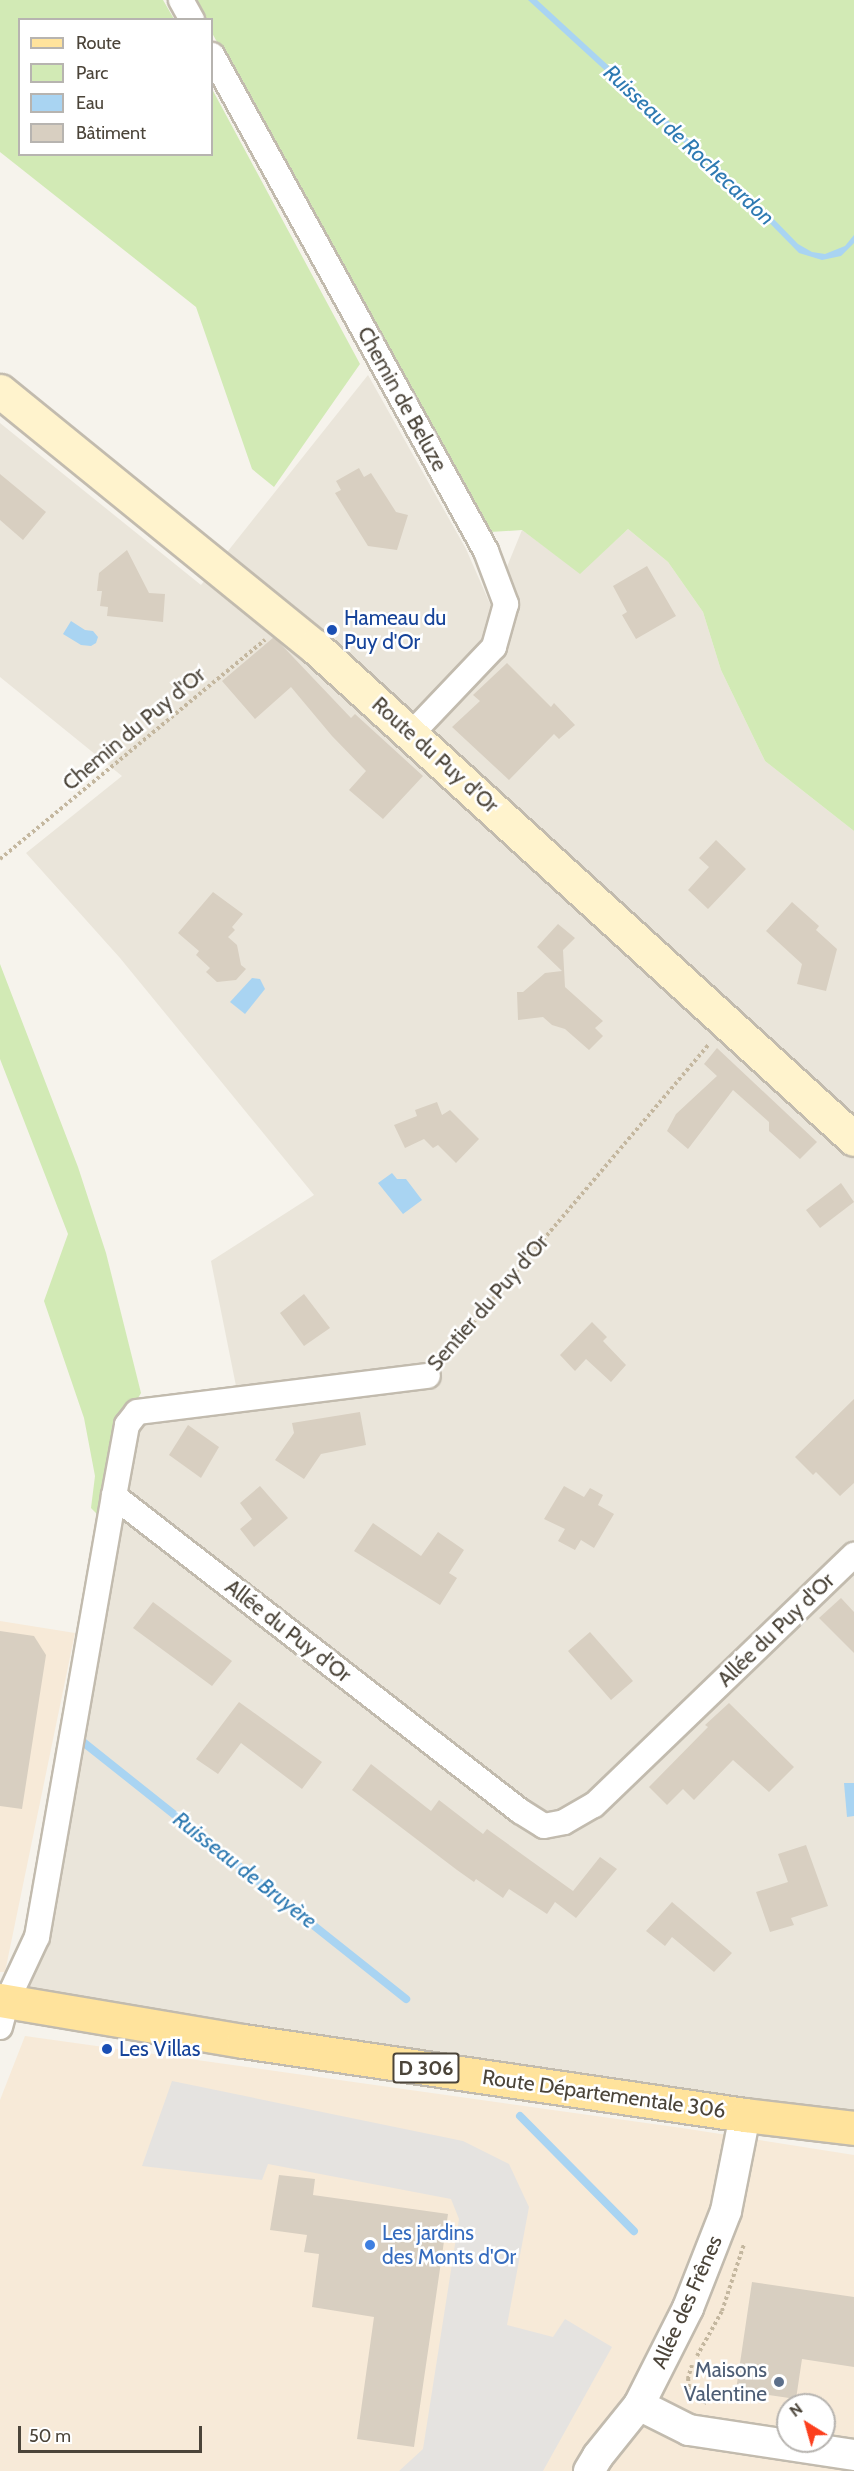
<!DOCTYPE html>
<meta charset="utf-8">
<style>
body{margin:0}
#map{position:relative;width:854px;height:2471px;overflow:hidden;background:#f6f3ec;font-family:Cabin,sans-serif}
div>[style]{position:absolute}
.residential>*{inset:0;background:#eae5da}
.commercial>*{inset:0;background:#f7ead8}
.green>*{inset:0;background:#d2eab5}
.parking>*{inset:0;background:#e5e3e0}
.water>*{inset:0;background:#a9d4f2}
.stream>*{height:8px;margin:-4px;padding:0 4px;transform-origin:4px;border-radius:4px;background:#a9d4f2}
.building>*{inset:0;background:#d8cfc1}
.path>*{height:4px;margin-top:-2px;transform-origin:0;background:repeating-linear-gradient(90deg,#c4b79f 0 3px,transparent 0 6px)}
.roads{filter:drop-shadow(2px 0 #c2bbae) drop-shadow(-2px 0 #c2bbae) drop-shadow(0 2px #c2bbae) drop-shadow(0 -2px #c2bbae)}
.minor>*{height:24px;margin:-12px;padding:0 12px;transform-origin:12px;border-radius:12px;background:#fff}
.tertiary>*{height:30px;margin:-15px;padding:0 15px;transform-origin:15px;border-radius:15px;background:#fff}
.secondary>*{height:33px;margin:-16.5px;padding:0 16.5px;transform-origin:16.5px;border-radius:16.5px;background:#fff3cd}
.primary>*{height:33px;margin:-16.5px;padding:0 16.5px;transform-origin:16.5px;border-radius:16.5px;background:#ffe39c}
.dots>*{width:16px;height:16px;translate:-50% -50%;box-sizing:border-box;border:3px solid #fff;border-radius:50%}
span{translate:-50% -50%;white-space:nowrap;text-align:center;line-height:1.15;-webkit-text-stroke:5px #fff;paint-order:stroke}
.shield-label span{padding:2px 4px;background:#fff;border:2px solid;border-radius:4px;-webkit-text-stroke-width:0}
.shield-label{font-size:20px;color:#4b4439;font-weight:700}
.street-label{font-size:21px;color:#4b4439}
.transit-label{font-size:21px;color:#164399}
.left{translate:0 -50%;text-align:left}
.shop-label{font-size:21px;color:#366cbe}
.service-label{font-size:21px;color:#4e5e75}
.right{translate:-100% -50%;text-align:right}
.water-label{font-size:22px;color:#2e7ab2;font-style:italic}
.legend{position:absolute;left:18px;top:18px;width:195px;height:138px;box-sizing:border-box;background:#fff;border:2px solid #b7b4b0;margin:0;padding:8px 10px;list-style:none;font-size:18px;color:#4b4439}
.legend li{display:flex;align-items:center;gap:12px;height:30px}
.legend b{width:30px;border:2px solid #b7b4b0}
.north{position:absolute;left:776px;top:2393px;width:60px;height:60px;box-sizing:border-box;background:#fff;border:2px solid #b7b4b0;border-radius:50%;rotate:323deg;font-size:16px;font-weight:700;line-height:24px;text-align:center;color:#4b4439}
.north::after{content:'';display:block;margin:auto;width:21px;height:27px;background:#fc3f1d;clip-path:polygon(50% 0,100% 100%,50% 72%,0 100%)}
.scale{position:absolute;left:18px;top:2426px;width:184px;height:27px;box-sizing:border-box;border:3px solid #4b4439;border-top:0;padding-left:8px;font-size:18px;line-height:21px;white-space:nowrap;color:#4b4439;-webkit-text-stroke:4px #fff;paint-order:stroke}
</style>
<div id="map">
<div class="residential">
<i style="clip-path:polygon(368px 375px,466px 549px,491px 606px,522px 530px,580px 573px,628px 529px,668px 562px,703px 612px,721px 670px,765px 761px,854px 831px,854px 2128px,7px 2001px,37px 1937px,122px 1401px,236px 1386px,211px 1261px,314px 1195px,120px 958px,26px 853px,122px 776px,0 677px,0 423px,201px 585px)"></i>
</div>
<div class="commercial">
<i style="clip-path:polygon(0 1621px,75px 1633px,5px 1972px,0 1972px)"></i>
<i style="clip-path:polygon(evenodd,25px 2036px,682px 2128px,854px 2155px,854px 2471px,0 2471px,0 2100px,25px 2036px,788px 2405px,824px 2405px,824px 2441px,788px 2441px,788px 2405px)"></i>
</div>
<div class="green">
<i style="clip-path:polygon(0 0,163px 0,174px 19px,20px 20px,20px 154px,212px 154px,212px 89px,360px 364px,274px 487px,252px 469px,196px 307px,0 152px)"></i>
<i style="clip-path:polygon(193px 0,854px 0,854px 831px,765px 761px,721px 670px,703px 612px,668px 562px,628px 529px,580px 574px,522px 530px,490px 532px,212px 33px,212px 20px,204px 19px)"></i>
<i style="clip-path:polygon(0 964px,78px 1167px,106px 1253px,141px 1393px,112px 1442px,101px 1518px,91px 1508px,95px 1476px,84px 1418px,44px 1301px,68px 1234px,0 1059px)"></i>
</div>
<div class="parking">
<i style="clip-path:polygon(172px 2081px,463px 2141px,509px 2164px,529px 2207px,507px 2325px,553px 2337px,565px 2319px,612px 2347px,543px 2471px,399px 2471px,423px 2449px,459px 2219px,451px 2199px,268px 2164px,262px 2180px,142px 2166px)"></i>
</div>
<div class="water">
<i style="clip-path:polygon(528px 0,537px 0,757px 202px,798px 244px,812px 252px,825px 254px,845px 246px,854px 235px,854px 243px,841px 256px,822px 260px,799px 253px,753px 206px)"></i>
<i style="clip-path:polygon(71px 621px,85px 630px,93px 631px,98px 637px,96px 643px,91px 646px,81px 645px,63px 634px)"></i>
<i style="clip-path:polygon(252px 978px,260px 979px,265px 989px,245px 1014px,230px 1002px)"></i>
<i style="clip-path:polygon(392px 1173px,397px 1179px,406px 1179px,422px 1200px,403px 1214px,378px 1183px)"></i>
<i style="clip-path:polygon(844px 1783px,854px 1783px,854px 1816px,847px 1817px)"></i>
</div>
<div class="stream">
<i style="left:83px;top:1742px;width:413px;rotate:38.5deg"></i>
<i style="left:520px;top:2116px;width:162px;rotate:45.3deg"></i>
</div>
<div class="building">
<i style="clip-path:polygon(359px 468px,364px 477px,371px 473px,396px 512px,408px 515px,397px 550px,368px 546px,335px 493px,341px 490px,336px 481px)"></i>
<i style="clip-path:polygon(0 474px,46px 512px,23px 540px,0 520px)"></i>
<i style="clip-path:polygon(127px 550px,149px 593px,165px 594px,163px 622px,107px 616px,108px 607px,100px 606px,102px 591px,97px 591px,99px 573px)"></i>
<i style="clip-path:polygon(647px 566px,676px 616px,636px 639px,622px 615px,627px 612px,613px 586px)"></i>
<i style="clip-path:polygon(274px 637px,351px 718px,355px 714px,423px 776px,383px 819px,349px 790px,366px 771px,332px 736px,291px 687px,255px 719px,222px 681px)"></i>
<i style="clip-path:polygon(507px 663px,551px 707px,554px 703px,575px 725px,559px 739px,554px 734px,509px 780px,452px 727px,480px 701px,473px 695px)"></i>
<i style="clip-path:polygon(716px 840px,746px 869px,708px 909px,688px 890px,709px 867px,699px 858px)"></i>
<i style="clip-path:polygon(213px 892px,243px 914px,232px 927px,235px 930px,228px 937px,237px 945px,241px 965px,246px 969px,236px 980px,217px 982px,206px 972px,210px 968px,196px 955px,199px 951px,178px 933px)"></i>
<i style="clip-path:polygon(792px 902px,819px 926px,816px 930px,837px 949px,826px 991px,797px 984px,802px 964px,766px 931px)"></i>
<i style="clip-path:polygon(558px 924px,575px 938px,563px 950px,565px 987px,603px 1021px,595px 1028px,603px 1036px,589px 1050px,565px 1029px,552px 1025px,543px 1017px,518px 1020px,517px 992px,523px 992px,545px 973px,562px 971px,537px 947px)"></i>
<i style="clip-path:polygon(717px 1048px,817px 1142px,800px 1159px,769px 1131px,769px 1122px,733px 1090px,688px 1149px,667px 1131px,676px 1114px,717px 1076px,704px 1064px)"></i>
<i style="clip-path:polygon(437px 1102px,442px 1115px,450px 1110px,479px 1139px,456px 1163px,438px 1145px,433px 1148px,424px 1139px,405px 1148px,394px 1125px,417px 1116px,415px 1110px)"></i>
<i style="clip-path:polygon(841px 1183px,854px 1202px,820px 1228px,806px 1210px)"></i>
<i style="clip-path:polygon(304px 1294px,330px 1328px,304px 1346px,280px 1313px)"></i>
<i style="clip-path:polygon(592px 1322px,607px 1337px,603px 1341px,626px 1365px,611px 1382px,586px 1359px,575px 1371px,560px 1355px)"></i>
<i style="clip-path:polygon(854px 1399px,854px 1483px,840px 1496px,816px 1472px,813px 1475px,795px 1457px)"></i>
<i style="clip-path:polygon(360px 1412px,366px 1445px,321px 1454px,304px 1479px,275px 1460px,294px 1433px,292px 1423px)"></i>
<i style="clip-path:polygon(188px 1425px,219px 1447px,201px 1478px,169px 1455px)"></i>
<i style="clip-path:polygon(260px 1486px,288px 1518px,254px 1547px,240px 1529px,252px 1519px,240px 1503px)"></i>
<i style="clip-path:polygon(564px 1486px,584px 1497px,590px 1488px,603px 1495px,598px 1505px,614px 1514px,594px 1548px,581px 1540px,575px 1550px,558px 1541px,565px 1529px,544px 1519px)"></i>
<i style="clip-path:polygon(373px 1523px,421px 1556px,438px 1532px,464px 1550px,449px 1573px,457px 1578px,440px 1605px,354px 1551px)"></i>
<i style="clip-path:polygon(841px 1598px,854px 1612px,854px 1653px,819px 1618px)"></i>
<i style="clip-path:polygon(153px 1602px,232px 1661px,212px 1686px,133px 1628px)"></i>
<i style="clip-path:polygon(0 1631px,34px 1636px,46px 1655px,22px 1809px,0 1806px)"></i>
<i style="clip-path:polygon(590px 1632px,633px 1681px,611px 1700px,568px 1651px)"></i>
<i style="clip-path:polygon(239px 1702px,322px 1762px,302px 1789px,241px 1743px,218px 1774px,196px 1759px)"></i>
<i style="clip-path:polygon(729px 1703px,794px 1767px,769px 1792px,733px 1760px,694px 1800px,683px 1789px,667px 1805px,649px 1787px,708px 1727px,705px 1725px)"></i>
<i style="clip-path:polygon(371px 1764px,431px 1811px,439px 1800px,483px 1834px,487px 1829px,573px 1891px,600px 1857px,617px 1869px,576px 1918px,555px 1902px,547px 1914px,509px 1889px,503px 1898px,476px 1879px,474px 1882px,457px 1870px,352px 1790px)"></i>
<i style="clip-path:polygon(806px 1845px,828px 1906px,791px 1918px,794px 1925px,770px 1932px,756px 1892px,788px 1882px,778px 1854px)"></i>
<i style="clip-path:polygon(672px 1902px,732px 1953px,714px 1972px,672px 1937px,665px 1946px,646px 1931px)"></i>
<i style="clip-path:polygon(279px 2175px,315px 2179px,313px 2195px,448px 2214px,414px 2447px,357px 2439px,374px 2317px,312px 2307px,319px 2254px,304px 2252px,307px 2235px,270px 2230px)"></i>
<i style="clip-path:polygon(752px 2282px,854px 2297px,854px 2367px,802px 2359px,796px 2399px,736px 2390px)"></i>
</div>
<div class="path">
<i style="left:0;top:859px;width:344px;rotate:-39.6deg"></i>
<i style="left:442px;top:1359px;width:412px;rotate:-49.7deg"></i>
<i style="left:697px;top:2356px;width:51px;rotate:-60.9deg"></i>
<i style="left:722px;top:2311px;width:71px;rotate:-71.8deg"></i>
<i style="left:692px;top:2365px;width:14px;rotate:107deg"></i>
<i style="left:688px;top:2378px;width:10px;rotate:84deg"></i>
<i style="left:689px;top:2388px;width:9px;rotate:63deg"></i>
<i style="left:693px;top:2396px;width:16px;rotate:27deg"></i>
</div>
<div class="roads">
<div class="minor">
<i style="left:181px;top:0;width:23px;rotate:61deg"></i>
<i style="left:212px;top:55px;width:567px;rotate:61.08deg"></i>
<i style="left:486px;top:551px;width:57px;rotate:69.3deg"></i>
<i style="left:506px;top:604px;width:45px;rotate:105.6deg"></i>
<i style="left:494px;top:647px;width:119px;rotate:133.6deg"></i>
<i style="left:114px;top:1496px;width:72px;rotate:-79.6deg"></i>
<i style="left:127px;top:1425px;width:16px;rotate:-52deg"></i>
<i style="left:137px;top:1412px;width:293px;rotate:-7.1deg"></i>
<i style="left:0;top:2027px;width:27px;rotate:-75deg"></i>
<i style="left:7px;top:2001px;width:71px;rotate:-64.9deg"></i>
<i style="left:37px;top:1937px;width:448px;rotate:-80.1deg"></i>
<i style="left:114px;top:1496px;width:514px;rotate:37.81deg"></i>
<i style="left:520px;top:1811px;width:28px;rotate:32deg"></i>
<i style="left:544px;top:1826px;width:20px;rotate:-11deg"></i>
<i style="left:564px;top:1822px;width:34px;rotate:-30deg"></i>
<i style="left:594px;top:1805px;width:361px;rotate:-43.9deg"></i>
</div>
<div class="tertiary">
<i style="left:639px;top:2405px;width:56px;rotate:26.6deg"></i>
<i style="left:689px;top:2430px;width:167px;rotate:8.6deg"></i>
<i style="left:589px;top:2471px;width:17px;rotate:-59deg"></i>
<i style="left:598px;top:2456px;width:65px;rotate:-51.2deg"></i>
<i style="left:639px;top:2405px;width:109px;rotate:-63.2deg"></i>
<i style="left:688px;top:2308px;width:104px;rotate:-68.6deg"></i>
<i style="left:726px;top:2211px;width:98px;rotate:-78.8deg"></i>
</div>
<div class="secondary">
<i style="left:0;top:391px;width:405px;rotate:39.1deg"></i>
<i style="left:314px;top:646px;width:731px;rotate:42.39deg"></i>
</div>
<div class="primary">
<i style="left:0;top:2000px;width:246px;rotate:9.6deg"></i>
<i style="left:243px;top:2041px;width:507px;rotate:8.39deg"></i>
<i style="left:745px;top:2115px;width:110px;rotate:6.8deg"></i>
</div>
</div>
<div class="dots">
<i style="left:332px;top:630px;background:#1a4fb4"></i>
<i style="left:107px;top:2049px;background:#1a4fb4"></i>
<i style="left:370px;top:2245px;background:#3f7fe0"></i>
<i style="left:779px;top:2382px;background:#5c6f8a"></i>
</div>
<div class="shield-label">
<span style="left:426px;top:2068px">D 306</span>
</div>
<div class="street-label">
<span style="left:402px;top:399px;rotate:61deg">Chemin de Beluze</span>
<span style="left:134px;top:729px;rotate:-40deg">Chemin du Puy d'Or</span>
<span style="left:435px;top:755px;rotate:42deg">Route du Puy d'Or</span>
<span style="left:488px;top:1303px;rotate:-49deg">Sentier du Puy d'Or</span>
<span style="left:776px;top:1630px;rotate:-44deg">Allée du Puy d'Or</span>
<span style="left:288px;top:1631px;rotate:38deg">Allée du Puy d'Or</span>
<span style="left:604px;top:2094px;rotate:8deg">Route Départementale 306</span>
<span style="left:687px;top:2302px;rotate:-66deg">Allée des Frênes</span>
</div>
<div class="transit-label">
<span class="left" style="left:344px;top:630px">Hameau du<br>Puy d'Or</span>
<span class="left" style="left:119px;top:2049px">Les Villas</span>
</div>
<div class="shop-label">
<span class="left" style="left:382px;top:2245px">Les jardins<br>des Monts d'Or</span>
</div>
<div class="service-label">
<span class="right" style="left:767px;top:2382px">Maisons<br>Valentine</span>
</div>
<div class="water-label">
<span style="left:689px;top:145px;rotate:43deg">Ruisseau de Rochecardon</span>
<span style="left:245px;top:1870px;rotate:38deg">Ruisseau de Bruyère</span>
</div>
<ul class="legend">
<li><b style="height:8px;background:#ffe39c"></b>Route</li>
<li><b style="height:16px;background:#d2eab5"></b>Parc</li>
<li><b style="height:16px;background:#a9d4f2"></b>Eau</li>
<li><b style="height:16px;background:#d8cfc1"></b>Bâtiment</li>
</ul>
<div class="north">N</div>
<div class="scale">50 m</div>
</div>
